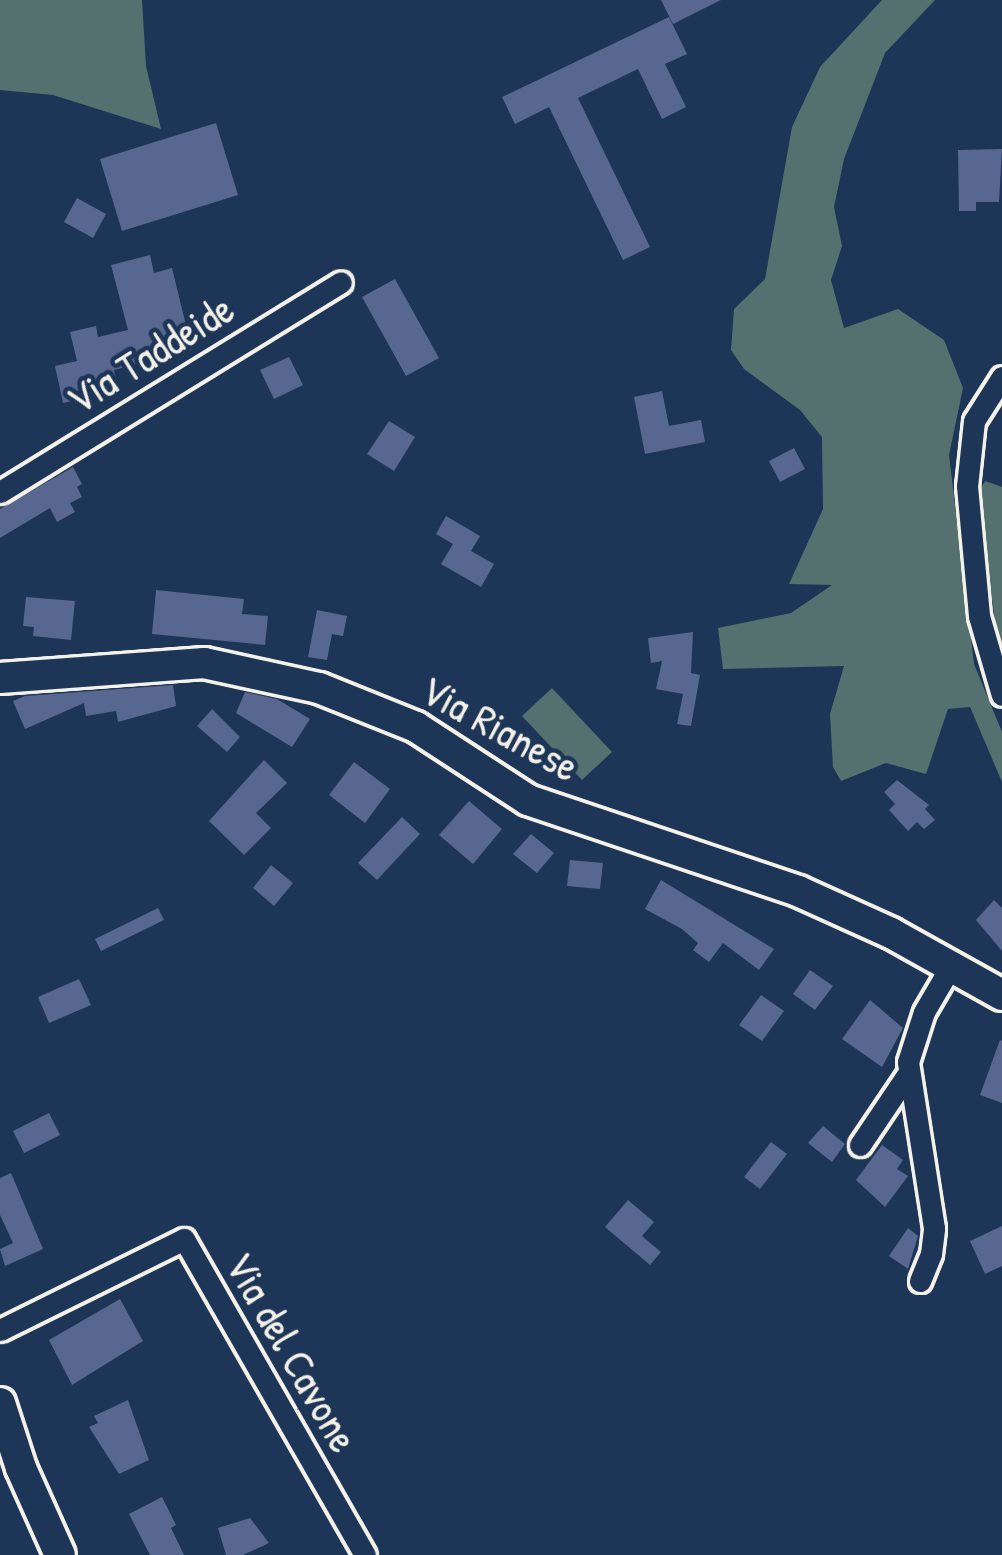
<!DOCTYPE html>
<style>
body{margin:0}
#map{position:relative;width:1002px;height:1555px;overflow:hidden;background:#1d3557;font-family:"Patrick Hand",sans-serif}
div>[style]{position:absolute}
.green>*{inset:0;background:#54716f}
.building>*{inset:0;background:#57678f}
.roads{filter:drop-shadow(3px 0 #f4f1e8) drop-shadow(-3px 0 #f4f1e8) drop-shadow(0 3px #f4f1e8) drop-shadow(0 -3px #f4f1e8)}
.street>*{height:21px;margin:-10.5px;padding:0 10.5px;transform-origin:10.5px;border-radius:10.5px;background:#1d3557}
.secondary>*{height:30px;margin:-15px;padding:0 15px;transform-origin:15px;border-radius:15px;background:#1d3557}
span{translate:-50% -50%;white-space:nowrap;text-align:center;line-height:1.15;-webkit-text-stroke:9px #1d3557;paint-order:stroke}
.street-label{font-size:42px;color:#f4f1e8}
</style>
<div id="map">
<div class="green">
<i style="clip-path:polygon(0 0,142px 0,146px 66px,161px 129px,53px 95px,0 90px)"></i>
<i style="clip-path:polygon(882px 0,935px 0,885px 53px,844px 159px,834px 207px,842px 246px,831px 280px,844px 328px,898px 309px,944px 340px,963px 388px,949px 455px,974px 664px,1002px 732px,1002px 782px,970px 707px,948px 709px,926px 774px,886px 763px,841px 781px,833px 767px,830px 714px,844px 666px,723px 669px,718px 628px,791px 613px,832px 585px,789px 584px,823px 509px,822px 437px,800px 410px,744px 369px,731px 350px,734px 309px,765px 279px,792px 127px,820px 67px)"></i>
<i style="clip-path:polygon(985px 481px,1002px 487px,1002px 668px,977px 495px)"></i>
<i style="clip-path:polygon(552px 688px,612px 752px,582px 780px,522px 716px)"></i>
</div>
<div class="building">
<i style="clip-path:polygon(661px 0,721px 0,673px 24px)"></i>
<i style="clip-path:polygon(669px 17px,687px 54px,665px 64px,686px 107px,662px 119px,638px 69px,578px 98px,650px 247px,623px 260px,549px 107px,515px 124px,502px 97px)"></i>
<i style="clip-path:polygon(216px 123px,238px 195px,122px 231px,100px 159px)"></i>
<i style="clip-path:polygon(1002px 149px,999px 202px,976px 202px,976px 211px,959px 211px,958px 150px)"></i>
<i style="clip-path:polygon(77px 198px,106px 214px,93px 238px,64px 222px)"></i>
<i style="clip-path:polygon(150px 255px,154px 273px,172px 268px,192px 350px,114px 370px,118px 391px,63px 403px,55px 366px,77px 361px,70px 332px,96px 326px,98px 337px,128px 330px,111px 265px)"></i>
<i style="clip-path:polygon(395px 279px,439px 358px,406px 376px,362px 297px)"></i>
<i style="clip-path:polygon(289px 357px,303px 385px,274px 399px,260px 370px)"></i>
<i style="clip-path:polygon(662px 391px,669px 426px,701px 420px,705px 442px,645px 454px,634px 397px)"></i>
<i style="clip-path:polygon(389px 421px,415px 437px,394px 471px,367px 454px)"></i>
<i style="clip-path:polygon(794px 448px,805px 469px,780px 482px,769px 461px)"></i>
<i style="clip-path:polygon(73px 467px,82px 484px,77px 487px,82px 497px,70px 503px,75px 512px,57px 522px,50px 508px,0 538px,0 509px)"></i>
<i style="clip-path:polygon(446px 516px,480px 536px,471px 551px,494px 564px,481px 587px,441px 564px,453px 544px,436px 534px)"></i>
<i style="clip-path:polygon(156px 590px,244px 599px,242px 614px,268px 616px,265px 645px,152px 634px)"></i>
<i style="clip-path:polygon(26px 597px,75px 601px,71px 640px,33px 636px,34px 627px,23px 626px)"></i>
<i style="clip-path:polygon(317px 610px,347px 616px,343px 636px,332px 634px,327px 660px,308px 657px)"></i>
<i style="clip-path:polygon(693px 632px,691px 673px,700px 675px,691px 726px,677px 724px,683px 694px,656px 689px,662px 661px,651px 663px,648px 638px)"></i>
<i style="clip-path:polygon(173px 685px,176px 706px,118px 722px,116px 711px,86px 716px,84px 703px,25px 729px,13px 701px,25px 696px)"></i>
<i style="clip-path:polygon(245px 692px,277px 699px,310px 719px,292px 747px,236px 713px)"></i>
<i style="clip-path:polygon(212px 709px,240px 737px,227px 752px,197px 726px)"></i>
<i style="clip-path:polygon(264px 760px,287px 783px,256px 813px,271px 828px,244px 855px,209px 821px)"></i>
<i style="clip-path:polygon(354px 762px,390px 789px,365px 823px,329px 795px)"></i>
<i style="clip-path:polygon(897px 780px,929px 805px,925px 809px,935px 820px,924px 829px,917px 822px,908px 831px,889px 810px,895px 804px,884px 792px)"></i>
<i style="clip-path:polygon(469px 801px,502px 829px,473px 864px,439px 835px)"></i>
<i style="clip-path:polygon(402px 817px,420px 834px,377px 880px,358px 863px)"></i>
<i style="clip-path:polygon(531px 834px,554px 853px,537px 873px,513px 854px)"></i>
<i style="clip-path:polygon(570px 860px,603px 863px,600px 889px,567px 886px)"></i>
<i style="clip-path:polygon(271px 865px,293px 883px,274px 906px,253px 888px)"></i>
<i style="clip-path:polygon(661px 880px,774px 949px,759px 970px,723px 943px,709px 962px,693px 950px,698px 943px,682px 929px,645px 909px)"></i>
<i style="clip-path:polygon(994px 900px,1002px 908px,1002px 951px,976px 920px)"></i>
<i style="clip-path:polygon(158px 908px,164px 920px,101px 951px,95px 939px)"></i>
<i style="clip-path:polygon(810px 970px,833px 986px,815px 1010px,793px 994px)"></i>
<i style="clip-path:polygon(79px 979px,91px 1005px,49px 1023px,38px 997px)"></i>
<i style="clip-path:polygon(761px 995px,784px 1011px,762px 1041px,739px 1025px)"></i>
<i style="clip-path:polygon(870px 1000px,903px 1028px,882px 1067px,842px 1039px)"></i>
<i style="clip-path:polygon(1000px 1040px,1002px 1041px,1002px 1103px,980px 1095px)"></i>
<i style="clip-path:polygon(49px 1113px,60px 1135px,24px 1153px,13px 1131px)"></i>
<i style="clip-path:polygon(823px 1126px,845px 1144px,832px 1162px,808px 1143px)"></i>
<i style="clip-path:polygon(771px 1142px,787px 1154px,760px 1189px,744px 1177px)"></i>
<i style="clip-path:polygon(882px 1145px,903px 1160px,897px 1169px,908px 1176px,885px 1207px,856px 1180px)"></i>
<i style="clip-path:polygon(11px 1173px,43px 1249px,5px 1266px,0 1249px,13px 1243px,0 1215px,0 1178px)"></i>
<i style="clip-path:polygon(628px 1200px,654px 1222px,642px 1236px,661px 1252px,650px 1265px,605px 1227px)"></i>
<i style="clip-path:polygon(1002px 1226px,1002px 1266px,985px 1274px,970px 1241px)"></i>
<i style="clip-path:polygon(908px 1228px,918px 1236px,908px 1269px,889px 1256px)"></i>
<i style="clip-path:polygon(120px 1299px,143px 1341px,72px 1385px,49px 1340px)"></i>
<i style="clip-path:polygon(128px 1400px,149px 1460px,119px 1474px,89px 1427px,98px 1423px,94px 1416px)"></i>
<i style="clip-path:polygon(162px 1497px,176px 1525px,171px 1528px,184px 1555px,150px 1555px,129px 1514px)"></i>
<i style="clip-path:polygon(250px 1518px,269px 1543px,243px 1555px,226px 1555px,218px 1528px)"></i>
</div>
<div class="roads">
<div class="street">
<i style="left:1002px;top:377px;width:52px;rotate:122.5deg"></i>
<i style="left:974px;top:421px;width:65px;rotate:96.1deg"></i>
<i style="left:967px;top:486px;width:131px;rotate:84.7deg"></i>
<i style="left:979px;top:616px;width:82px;rotate:73.8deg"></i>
<i style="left:0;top:492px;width:400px;rotate:-31.6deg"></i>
<i style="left:860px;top:1145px;width:84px;rotate:-56.1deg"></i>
<i style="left:920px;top:1281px;width:29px;rotate:-68deg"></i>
<i style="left:931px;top:1254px;width:26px;rotate:-83deg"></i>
<i style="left:934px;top:1228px;width:168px;rotate:-98.9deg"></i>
<i style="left:908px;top:1062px;width:52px;rotate:-72.3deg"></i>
<i style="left:924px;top:1012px;width:53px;rotate:-59.6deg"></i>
<i style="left:0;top:1330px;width:205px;rotate:-26.3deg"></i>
<i style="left:184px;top:1239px;width:364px;rotate:60.2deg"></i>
</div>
<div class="secondary">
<i style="left:0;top:678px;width:205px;rotate:-4.2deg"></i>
<i style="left:204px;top:663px;width:118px;rotate:12.3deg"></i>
<i style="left:319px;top:688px;width:105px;rotate:21.9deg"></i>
<i style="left:416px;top:727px;width:134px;rotate:33.1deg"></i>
<i style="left:528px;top:800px;width:285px;rotate:18.6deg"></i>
<i style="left:798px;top:891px;width:102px;rotate:24.3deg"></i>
<i style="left:891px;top:933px;width:127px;rotate:29.2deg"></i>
<i style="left:0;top:1403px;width:68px;rotate:72.1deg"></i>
<i style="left:21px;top:1468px;width:95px;rotate:65.9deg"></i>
</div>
</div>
<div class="street-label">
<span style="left:150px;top:354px;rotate:-32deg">Via Taddeide</span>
<span style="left:500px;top:728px;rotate:29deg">Via Rianese</span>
<span style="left:292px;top:1352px;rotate:60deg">Via del Cavone</span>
</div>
</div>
